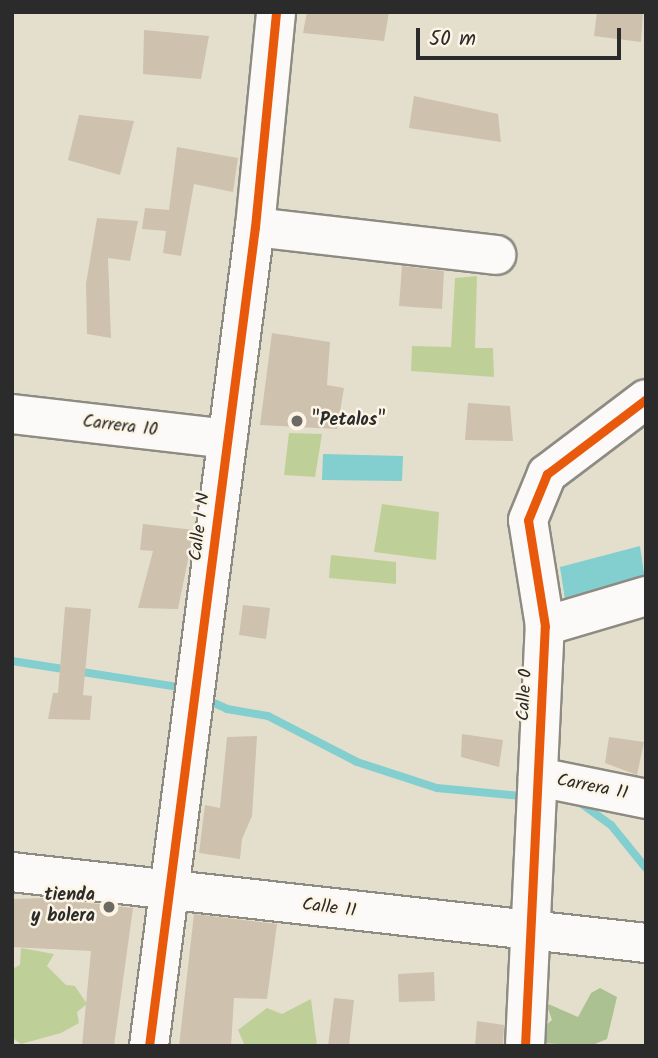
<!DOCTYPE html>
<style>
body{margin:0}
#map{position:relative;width:658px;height:1058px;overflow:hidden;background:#e4dfcd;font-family:Kalam,sans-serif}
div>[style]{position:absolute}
.green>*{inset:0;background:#bed098}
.forest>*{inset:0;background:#acc191}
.water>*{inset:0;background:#83cecf}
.stream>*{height:8px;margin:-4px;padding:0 4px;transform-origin:4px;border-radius:4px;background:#83cecf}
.building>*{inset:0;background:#cec1ae}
.roads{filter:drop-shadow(2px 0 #8d8b82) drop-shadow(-2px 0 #8d8b82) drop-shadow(0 2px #8d8b82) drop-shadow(0 -2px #8d8b82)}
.minor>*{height:38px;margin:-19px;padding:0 19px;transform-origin:19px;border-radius:19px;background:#fbfaf8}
.cycleway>*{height:9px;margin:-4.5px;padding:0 4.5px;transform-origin:4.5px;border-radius:4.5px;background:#e8590c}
.dots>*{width:19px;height:19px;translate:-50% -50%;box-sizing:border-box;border:4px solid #fcf5e5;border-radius:50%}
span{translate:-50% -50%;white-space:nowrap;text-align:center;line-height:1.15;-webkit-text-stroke:5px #fcf5e5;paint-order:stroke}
.poi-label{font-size:18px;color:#2b2b2b;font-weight:700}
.left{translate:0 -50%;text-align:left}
.right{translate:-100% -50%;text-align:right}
.street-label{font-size:18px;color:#2b2b2b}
.frame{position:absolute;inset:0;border:14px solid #2b2b2b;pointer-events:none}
.scale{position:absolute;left:416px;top:28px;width:205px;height:32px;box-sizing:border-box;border:4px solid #2b2b2b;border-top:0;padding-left:9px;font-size:21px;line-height:24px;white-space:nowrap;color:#2b2b2b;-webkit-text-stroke:5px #fcf5e5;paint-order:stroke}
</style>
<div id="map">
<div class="green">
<i style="clip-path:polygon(477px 276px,475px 348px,493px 348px,494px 377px,411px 371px,412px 346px,451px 347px,455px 278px)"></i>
<i style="clip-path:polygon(289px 433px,322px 434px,315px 477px,284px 475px)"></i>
<i style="clip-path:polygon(382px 504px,439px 512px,436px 560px,374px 552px)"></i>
<i style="clip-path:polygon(331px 555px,396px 562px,396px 584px,329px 578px)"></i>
<i style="clip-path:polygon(21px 948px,54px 954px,47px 966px,66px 985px,75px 986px,87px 1004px,77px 1012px,79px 1023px,61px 1033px,21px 1044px,14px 1039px,12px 1046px,12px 969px,20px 965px)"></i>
<i style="clip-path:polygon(311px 999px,317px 1046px,245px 1046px,238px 1030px,267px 1008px,282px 1014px)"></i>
</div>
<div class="forest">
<i style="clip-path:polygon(600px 988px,617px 997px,607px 1039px,590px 1046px,542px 1043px,540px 1030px,552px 1020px,546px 1003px,578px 1017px,591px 993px)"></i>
</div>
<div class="water">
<i style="clip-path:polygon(323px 454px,403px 456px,402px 481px,322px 480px)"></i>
<i style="clip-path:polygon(640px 546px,646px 586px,566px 606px,560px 567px)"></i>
</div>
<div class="stream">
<i style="left:12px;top:661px;width:174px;rotate:8.9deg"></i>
<i style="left:205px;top:699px;width:24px;rotate:24deg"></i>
<i style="left:227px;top:709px;width:42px;rotate:9.7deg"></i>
<i style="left:268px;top:716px;width:100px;rotate:27.3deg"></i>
<i style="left:357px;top:762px;width:84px;rotate:18deg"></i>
<i style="left:437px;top:788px;width:85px;rotate:5.4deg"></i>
<i style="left:582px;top:804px;width:36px;rotate:36deg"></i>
<i style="left:611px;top:825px;width:55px;rotate:50.9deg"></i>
</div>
<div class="building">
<i style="clip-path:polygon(307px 12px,389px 12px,384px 41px,303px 33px)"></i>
<i style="clip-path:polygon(597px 12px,643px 12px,641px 42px,594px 36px)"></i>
<i style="clip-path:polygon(144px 30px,209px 36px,201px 79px,143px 74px)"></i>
<i style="clip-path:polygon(414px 96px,498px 114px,501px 142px,409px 128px)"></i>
<i style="clip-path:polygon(79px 115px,134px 121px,120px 175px,68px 160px)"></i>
<i style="clip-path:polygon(177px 147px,238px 158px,233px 192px,194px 184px,181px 256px,163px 253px,166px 231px,142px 229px,145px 208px,169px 210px)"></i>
<i style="clip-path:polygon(97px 218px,138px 221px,130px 261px,108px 258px,111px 338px,87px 334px,86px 284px)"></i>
<i style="clip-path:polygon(402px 266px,444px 271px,442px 309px,399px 306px)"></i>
<i style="clip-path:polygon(272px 333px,330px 342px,327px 385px,344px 388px,337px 429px,260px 425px)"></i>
<i style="clip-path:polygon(468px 403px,510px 406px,513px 441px,465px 440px)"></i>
<i style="clip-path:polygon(143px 524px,194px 530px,178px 609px,138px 608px,153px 551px,140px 550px)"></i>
<i style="clip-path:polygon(243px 605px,270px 608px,266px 639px,239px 635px)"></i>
<i style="clip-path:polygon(65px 607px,91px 609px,83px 695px,92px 696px,90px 720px,48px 719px,53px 693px,58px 693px)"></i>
<i style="clip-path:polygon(462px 734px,503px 740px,499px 767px,461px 757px)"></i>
<i style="clip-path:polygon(257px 736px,252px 816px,242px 839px,240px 859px,199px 853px,205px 805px,220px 808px,227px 737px)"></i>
<i style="clip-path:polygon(609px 737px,644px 742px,637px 775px,605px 763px)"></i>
<i style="clip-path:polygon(45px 898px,133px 908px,114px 1046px,82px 1046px,91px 951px,12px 947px,12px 899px)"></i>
<i style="clip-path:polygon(194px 914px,277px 924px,267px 999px,234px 998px,231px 1046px,179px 1046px)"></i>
<i style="clip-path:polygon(434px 972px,435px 1001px,399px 1002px,398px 974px)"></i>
<i style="clip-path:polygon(334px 998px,354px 1000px,349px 1046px,328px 1046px)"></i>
<i style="clip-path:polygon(477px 1021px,504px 1025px,503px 1046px,475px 1046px)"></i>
</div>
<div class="roads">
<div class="minor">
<i style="left:255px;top:227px;width:243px;rotate:6.6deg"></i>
<i style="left:12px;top:414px;width:217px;rotate:6.6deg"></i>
<i style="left:545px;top:626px;width:105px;rotate:-16.5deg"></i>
<i style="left:538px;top:777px;width:110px;rotate:11.5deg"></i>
<i style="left:12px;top:872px;width:638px;rotate:6.39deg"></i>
<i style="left:149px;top:1046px;width:826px;rotate:-82.63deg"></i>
<i style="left:255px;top:227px;width:216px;rotate:-84.4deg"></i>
<i style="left:525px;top:1046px;width:420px;rotate:-87.3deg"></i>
<i style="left:545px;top:626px;width:107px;rotate:-99.1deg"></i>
<i style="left:528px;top:520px;width:50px;rotate:-67.6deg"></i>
<i style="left:547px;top:474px;width:124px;rotate:-37.1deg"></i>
</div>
</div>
<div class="cycleway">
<i style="left:149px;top:1046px;width:826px;rotate:-82.63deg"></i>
<i style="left:255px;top:227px;width:216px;rotate:-84.4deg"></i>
<i style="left:525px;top:1046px;width:420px;rotate:-87.3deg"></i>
<i style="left:545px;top:626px;width:107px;rotate:-99.1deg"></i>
<i style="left:528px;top:520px;width:50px;rotate:-67.6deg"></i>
<i style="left:547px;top:474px;width:124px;rotate:-37.1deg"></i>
</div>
<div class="dots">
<i style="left:297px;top:421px;background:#6c6a64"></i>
<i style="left:109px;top:907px;background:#6c6a64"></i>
</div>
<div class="poi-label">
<span class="left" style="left:311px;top:421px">"Petalos"</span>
<span class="right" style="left:95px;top:907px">tienda<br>y bolera</span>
</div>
<div class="street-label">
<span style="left:120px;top:427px;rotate:7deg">Carrera 10</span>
<span style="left:201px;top:527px;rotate:-83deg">Calle 1 N</span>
<span style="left:526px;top:695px;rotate:-87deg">Calle 0</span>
<span style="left:592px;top:788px;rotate:11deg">Carrera 11</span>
<span style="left:329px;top:909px;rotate:7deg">Calle 11</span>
</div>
<div class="frame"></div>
<div class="scale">50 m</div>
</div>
